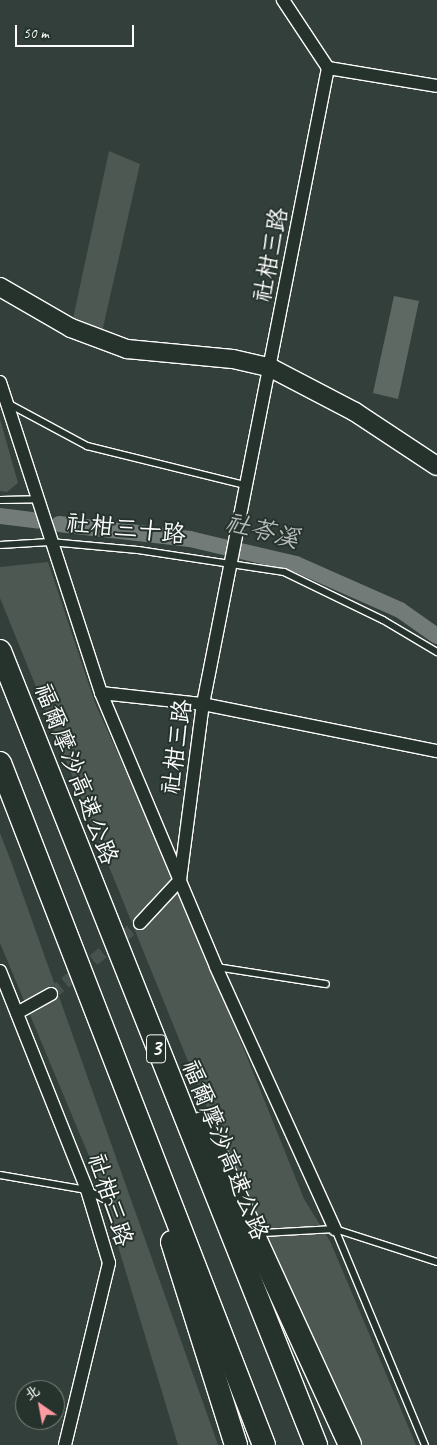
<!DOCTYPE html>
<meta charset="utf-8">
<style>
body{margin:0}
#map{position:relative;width:437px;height:1445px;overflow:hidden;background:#333f3a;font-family:Caveat,"LXGW WenKai TC",sans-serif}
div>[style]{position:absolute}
.green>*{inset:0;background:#4d5853}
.canal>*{height:16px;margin:-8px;padding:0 8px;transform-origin:8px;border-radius:8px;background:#737b78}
.building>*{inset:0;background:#5f6964}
.street-tunnel>*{height:12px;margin-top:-6px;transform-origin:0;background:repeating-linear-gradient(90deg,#47524e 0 12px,transparent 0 18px)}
.roads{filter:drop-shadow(1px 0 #fff) drop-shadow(-1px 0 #fff) drop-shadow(0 1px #fff) drop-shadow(0 -1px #fff)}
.lane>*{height:6px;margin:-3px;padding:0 3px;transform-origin:3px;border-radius:3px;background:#26332d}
.street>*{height:12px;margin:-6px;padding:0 6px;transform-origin:6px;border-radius:6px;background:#26332d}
.secondary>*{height:18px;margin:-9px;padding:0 9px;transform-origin:9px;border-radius:9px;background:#26332d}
.highway>*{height:22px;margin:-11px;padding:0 11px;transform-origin:11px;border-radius:11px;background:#26332d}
span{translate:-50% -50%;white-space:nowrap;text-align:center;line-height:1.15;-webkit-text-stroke:4px #26332d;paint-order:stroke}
.shield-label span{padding:1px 4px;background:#26332d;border:1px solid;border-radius:4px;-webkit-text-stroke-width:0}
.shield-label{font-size:22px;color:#fff;font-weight:700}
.street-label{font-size:24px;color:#fff}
.water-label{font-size:25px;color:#b9bdbc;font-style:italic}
.north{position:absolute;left:15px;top:1380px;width:50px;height:50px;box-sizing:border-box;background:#26332d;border:1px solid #7d8581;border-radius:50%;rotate:327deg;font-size:14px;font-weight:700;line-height:20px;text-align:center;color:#fff}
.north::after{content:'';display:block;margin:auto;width:18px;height:22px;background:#ff9aa2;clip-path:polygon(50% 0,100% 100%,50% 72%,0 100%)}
.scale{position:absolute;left:15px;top:25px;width:119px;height:22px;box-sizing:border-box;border:2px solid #fff;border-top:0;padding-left:6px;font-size:15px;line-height:18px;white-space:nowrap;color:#fff;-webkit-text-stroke:4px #26332d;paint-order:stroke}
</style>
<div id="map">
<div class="green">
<i style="clip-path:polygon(109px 151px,140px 164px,100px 341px,71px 328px)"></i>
<i style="clip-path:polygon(0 419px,18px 483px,7px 492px,0 491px)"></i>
<i style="clip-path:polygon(48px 562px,95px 703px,184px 900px,304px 1199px,330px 1241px,416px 1445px,353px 1445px,291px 1315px,0 598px,0 567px)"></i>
<i style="clip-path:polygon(0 833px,12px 864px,218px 1445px,178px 1445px,96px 1173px,0 943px)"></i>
</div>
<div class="canal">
<i style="left:0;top:516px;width:38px;rotate:7deg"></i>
<i style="left:59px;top:524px;width:132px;rotate:6.5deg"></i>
<i style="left:190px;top:539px;width:109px;rotate:13.3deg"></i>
<i style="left:296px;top:564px;width:114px;rotate:23.9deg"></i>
<i style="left:400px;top:610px;width:45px;rotate:35.1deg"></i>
</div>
<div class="building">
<i style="clip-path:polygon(394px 296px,419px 301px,398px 399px,373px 393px)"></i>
</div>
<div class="street-tunnel">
<i style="left:51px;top:994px;width:114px;rotate:-38.6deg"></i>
</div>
<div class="roads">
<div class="lane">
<i style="left:9px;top:404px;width:89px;rotate:28.3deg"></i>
<i style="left:87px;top:446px;width:163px;rotate:13.9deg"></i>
<i style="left:0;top:500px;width:39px;rotate:-1deg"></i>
<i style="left:0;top:545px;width:50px;rotate:-3.4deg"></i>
<i style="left:50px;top:542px;width:88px;rotate:5.2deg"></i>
<i style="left:138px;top:550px;width:148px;rotate:8.6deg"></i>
<i style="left:284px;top:572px;width:110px;rotate:25.9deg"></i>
<i style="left:383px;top:620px;width:63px;rotate:30.7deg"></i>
<i style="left:216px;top:967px;width:111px;rotate:8.8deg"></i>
<i style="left:0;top:1175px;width:88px;rotate:9.8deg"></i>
<i style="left:87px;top:1190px;width:24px;rotate:28deg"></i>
<i style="left:335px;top:1229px;width:234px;rotate:67.4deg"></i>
<i style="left:263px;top:1233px;width:72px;rotate:-3.2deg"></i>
<i style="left:335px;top:1229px;width:107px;rotate:17.9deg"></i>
</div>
<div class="street">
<i style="left:328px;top:68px;width:110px;rotate:9.4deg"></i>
<i style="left:0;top:382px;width:327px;rotate:72deg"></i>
<i style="left:101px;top:693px;width:297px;rotate:67.2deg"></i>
<i style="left:216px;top:967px;width:288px;rotate:65.6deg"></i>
<i style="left:101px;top:693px;width:103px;rotate:6.2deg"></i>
<i style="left:203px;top:704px;width:239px;rotate:11.4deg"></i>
<i style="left:140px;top:923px;width:59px;rotate:-47.1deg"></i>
<i style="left:180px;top:880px;width:177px;rotate:-82.6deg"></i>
<i style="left:203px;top:704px;width:648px;rotate:-78.88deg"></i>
<i style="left:328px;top:68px;width:82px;rotate:-123.5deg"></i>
<i style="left:0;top:971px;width:236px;rotate:68.3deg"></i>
<i style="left:87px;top:1190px;width:76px;rotate:73.2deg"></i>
<i style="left:109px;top:1263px;width:187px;rotate:103.6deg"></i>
<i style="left:17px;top:1013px;width:39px;rotate:-29deg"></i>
</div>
<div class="secondary">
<i style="left:0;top:287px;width:82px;rotate:30deg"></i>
<i style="left:71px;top:328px;width:60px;rotate:20.6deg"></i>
<i style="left:127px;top:349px;width:106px;rotate:5.4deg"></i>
<i style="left:233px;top:359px;width:39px;rotate:13deg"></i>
<i style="left:271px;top:368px;width:95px;rotate:27.6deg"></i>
<i style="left:355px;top:412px;width:98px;rotate:33.4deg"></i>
</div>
<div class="highway">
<i style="left:0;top:651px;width:855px;rotate:68.3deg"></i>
<i style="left:0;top:763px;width:731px;rotate:68.84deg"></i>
<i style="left:202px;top:1123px;width:354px;rotate:65.3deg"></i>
<i style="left:172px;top:1242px;width:213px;rotate:72.5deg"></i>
</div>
</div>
<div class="shield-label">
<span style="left:156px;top:1049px">3</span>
</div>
<div class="street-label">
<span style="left:271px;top:255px;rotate:-79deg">社柑三路</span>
<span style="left:126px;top:529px;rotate:6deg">社柑三十路</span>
<span style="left:177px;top:747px;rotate:-82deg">社柑三路</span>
<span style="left:76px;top:774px;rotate:69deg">福爾摩沙高速公路</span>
<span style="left:225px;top:1150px;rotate:68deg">福爾摩沙高速公路</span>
<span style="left:110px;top:1200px;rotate:72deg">社柑三路</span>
</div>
<div class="water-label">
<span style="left:262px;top:531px;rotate:14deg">社苓溪</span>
</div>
<div class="north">北</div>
<div class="scale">50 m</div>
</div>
